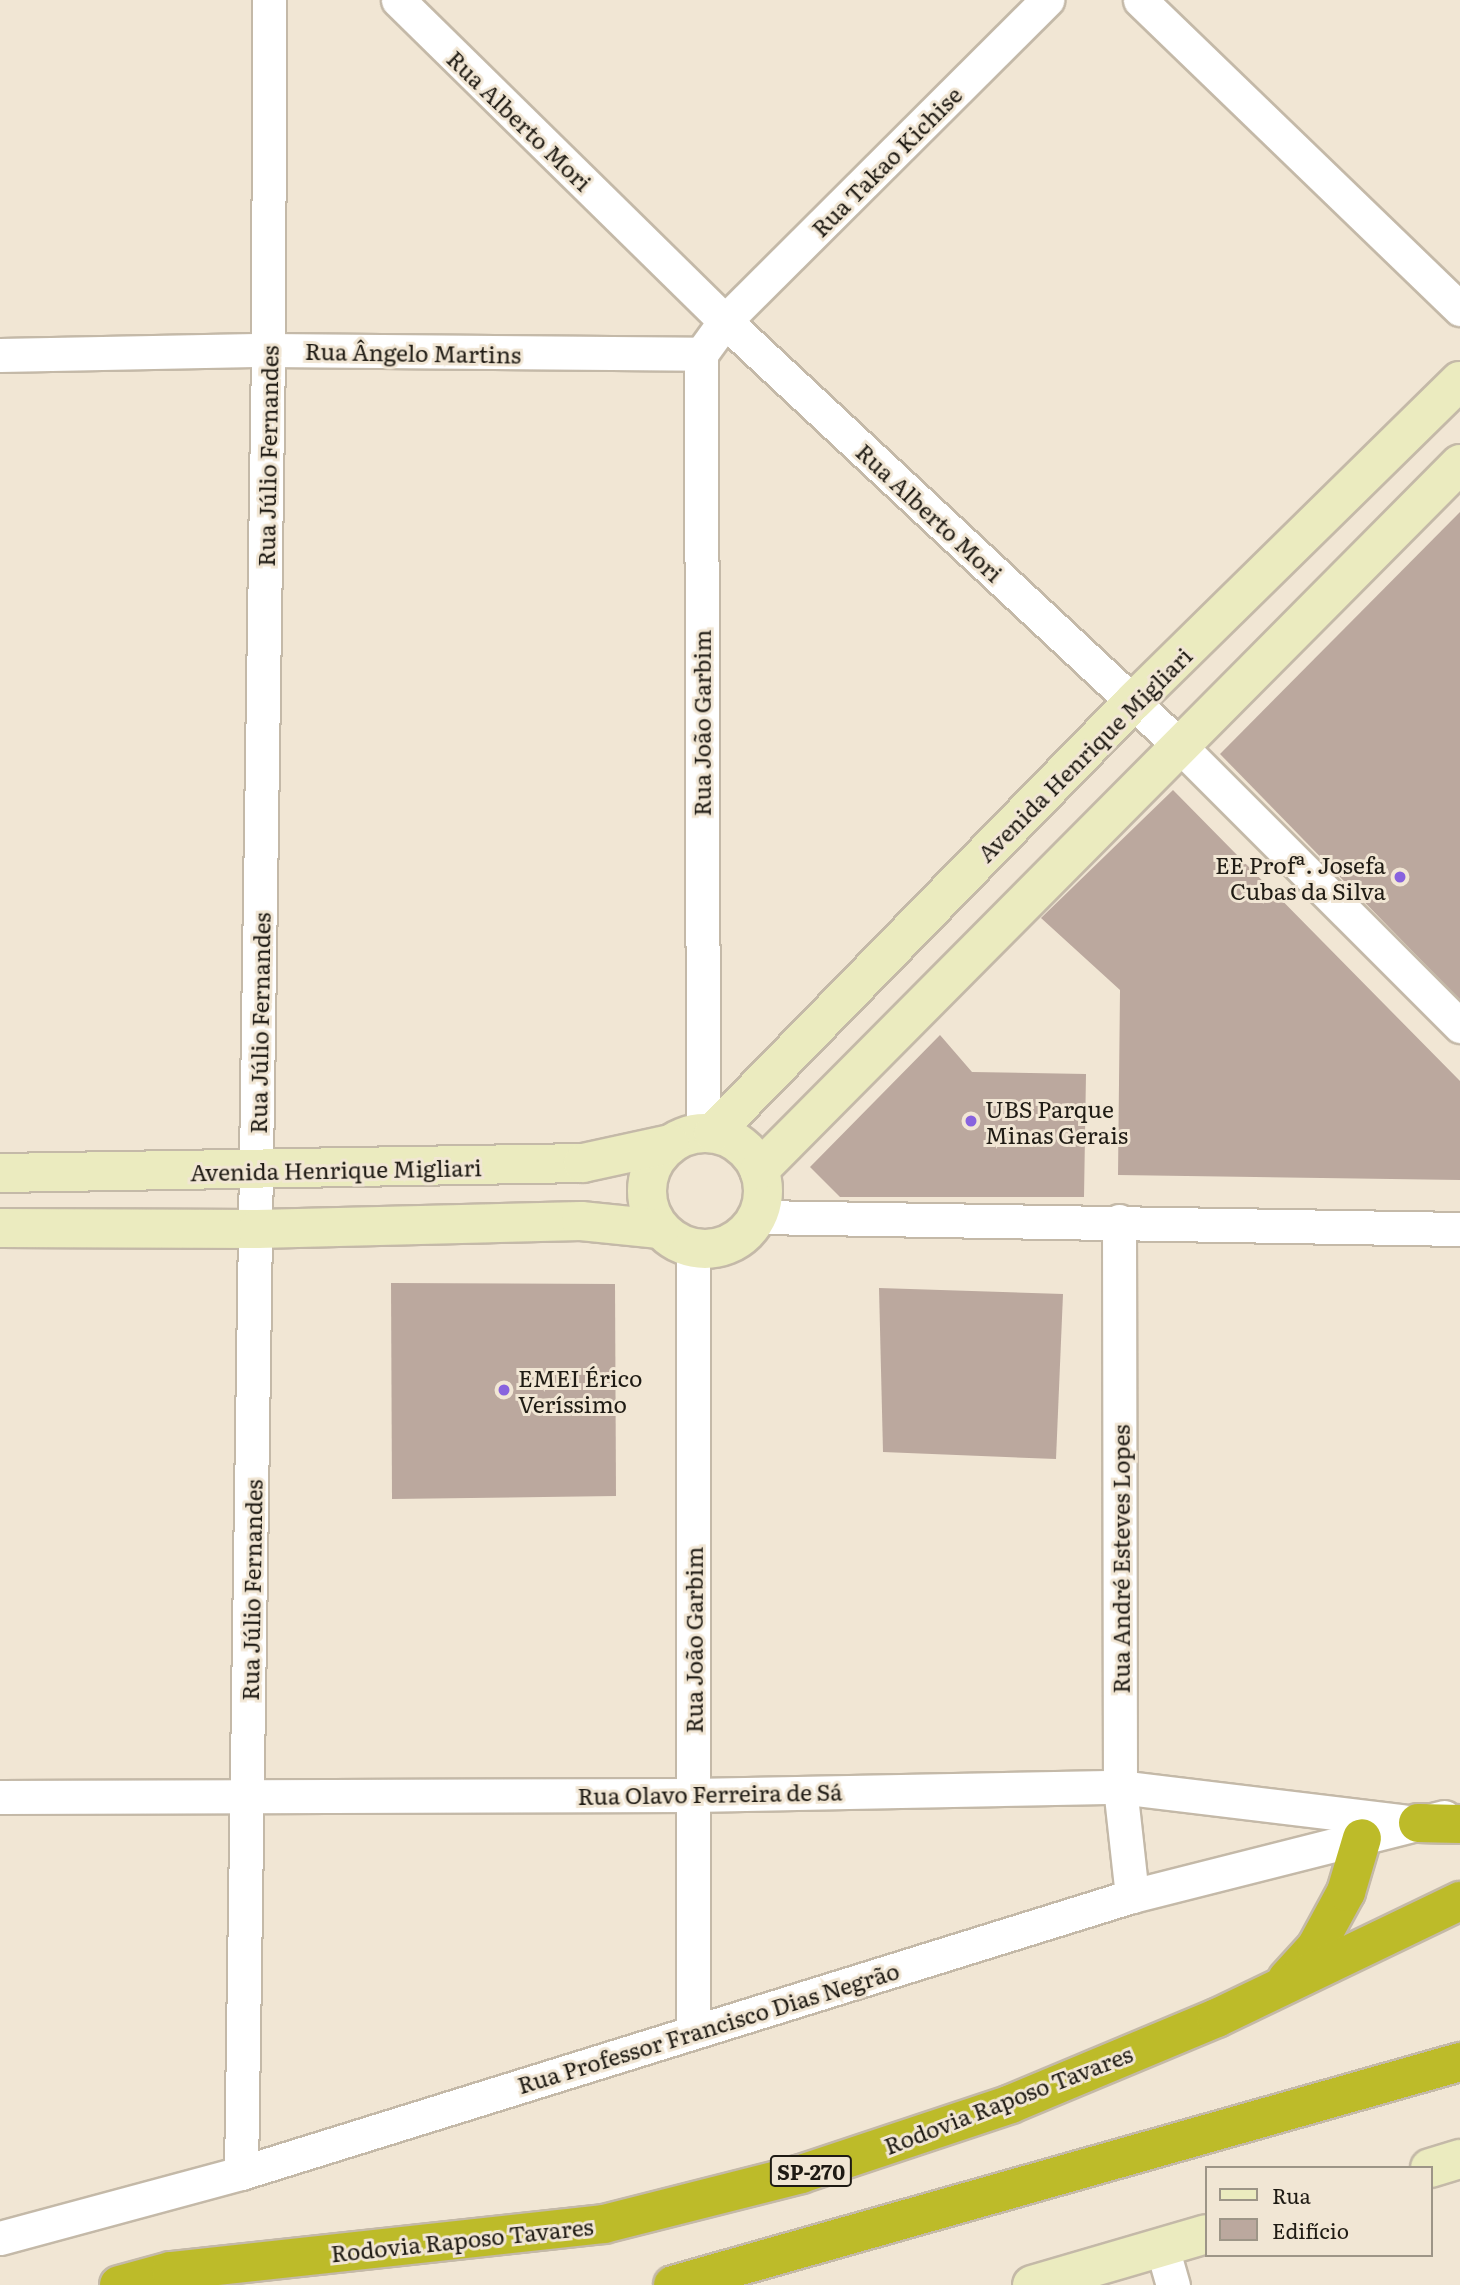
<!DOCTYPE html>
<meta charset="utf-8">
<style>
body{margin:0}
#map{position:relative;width:1460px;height:2285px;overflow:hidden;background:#f1e6d4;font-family:Literata,serif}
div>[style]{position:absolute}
.building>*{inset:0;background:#bba89e}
.roads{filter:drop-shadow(2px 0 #c4b9a8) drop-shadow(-2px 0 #c4b9a8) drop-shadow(0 2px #c4b9a8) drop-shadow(0 -2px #c4b9a8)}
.street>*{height:33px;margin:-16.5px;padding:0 16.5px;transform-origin:16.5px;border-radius:16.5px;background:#fff}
.secondary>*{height:38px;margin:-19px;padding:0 19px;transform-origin:19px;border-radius:19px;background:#ebebbf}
.secondary>.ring{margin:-19px;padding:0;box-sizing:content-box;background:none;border:38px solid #ebebbf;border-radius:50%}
.highway>*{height:38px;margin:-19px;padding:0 19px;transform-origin:19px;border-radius:19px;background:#bdbb29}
.dots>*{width:19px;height:19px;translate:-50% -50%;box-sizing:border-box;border:4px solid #f1e6d4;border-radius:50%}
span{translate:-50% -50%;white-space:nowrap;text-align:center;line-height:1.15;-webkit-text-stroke:6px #f1e6d4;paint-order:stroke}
.shield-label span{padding:2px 5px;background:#f1e6d4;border:2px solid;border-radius:5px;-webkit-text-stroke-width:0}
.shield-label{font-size:21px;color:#1f1b14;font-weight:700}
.street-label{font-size:23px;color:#1f1b14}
.poi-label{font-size:23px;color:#1f1b14}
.right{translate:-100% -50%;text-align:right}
.left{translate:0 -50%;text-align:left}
.legend{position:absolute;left:1205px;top:2166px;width:228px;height:91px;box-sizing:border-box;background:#f1e6d4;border:2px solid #9d9587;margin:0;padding:9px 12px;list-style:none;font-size:21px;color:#1f1b14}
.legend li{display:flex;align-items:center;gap:14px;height:35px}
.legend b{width:35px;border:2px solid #9d9587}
</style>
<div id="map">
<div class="building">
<i style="clip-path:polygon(1460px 512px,1460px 1000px,1220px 754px)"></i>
<i style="clip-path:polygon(1173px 790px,1460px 1081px,1460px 1180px,1118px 1175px,1120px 990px,1041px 918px)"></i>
<i style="clip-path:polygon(940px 1035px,972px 1072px,1086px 1074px,1084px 1197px,840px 1197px,810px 1167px)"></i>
<i style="clip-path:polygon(391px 1283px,615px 1284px,616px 1496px,392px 1499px)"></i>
<i style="clip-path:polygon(879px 1288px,1063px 1294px,1056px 1459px,883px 1452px)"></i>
</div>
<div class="roads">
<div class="street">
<i style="left:398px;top:0;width:458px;rotate:44.5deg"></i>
<i style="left:725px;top:321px;width:623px;rotate:43.05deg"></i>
<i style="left:1180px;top:746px;width:396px;rotate:45deg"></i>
<i style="left:1140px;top:0;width:445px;rotate:44deg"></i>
<i style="left:0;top:355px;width:268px;rotate:-1.1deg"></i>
<i style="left:268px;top:350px;width:433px;rotate:0.5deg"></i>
<i style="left:703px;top:1132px;width:778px;rotate:-90.15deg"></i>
<i style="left:701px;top:354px;width:41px;rotate:-54deg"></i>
<i style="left:725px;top:321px;width:455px;rotate:-44.9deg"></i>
<i style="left:759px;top:1217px;width:701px;rotate:0.98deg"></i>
<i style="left:1119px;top:1221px;width:566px;rotate:89.9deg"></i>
<i style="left:1120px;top:1787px;width:110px;rotate:83.7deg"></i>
<i style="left:693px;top:1249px;width:782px;rotate:90deg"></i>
<i style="left:0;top:1797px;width:693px;rotate:-0.17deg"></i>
<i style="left:693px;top:1795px;width:427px;rotate:-1.1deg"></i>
<i style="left:1120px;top:1787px;width:284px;rotate:6.9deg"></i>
<i style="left:241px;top:2173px;width:1823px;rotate:-89.15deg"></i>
<i style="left:268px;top:350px;width:350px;rotate:-89.8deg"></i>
<i style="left:0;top:2238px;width:250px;rotate:-15.1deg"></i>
<i style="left:241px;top:2173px;width:933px;rotate:-17.27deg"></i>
<i style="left:1132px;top:1896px;width:322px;rotate:-14.2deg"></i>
<i style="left:1162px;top:2247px;width:40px;rotate:74deg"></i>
</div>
<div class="secondary">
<i class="ring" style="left:647px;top:1133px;width:78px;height:78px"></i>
<i style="left:713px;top:1133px;width:602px;rotate:-45.74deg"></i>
<i style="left:1133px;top:702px;width:458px;rotate:-44.5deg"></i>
<i style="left:759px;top:1170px;width:995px;rotate:-45.2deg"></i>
<i style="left:0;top:1173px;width:583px;rotate:-0.98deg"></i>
<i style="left:583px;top:1163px;width:89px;rotate:-12.3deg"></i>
<i style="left:0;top:1228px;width:257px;rotate:0.2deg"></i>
<i style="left:257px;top:1229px;width:324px;rotate:-1.4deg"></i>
<i style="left:581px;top:1221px;width:79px;rotate:5.8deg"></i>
<i style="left:1430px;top:2168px;width:31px;rotate:-17deg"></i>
<i style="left:1032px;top:2285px;width:181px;rotate:-16.3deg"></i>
</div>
<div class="highway">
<i style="left:1418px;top:1823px;width:42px;rotate:1.4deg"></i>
<i style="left:1287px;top:1979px;width:43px;rotate:-47.8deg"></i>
<i style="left:1316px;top:1947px;width:63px;rotate:-61.4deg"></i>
<i style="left:1346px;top:1892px;width:56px;rotate:-73.5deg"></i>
<i style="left:119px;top:2285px;width:54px;rotate:-15.1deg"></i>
<i style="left:171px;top:2271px;width:436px;rotate:-6.2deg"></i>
<i style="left:604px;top:2224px;width:203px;rotate:-14.2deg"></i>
<i style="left:801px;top:2174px;width:221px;rotate:-18.4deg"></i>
<i style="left:1011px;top:2104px;width:223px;rotate:-22.7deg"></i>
<i style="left:1217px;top:2018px;width:270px;rotate:-25.7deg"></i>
<i style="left:673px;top:2285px;width:818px;rotate:-15.82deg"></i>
</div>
</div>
<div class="dots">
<i style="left:1400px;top:877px;background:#8863de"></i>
<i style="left:971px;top:1121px;background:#8863de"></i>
<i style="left:504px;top:1390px;background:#8863de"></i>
</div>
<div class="shield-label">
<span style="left:811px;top:2171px">SP-270</span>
</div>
<div class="street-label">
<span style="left:520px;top:120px;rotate:44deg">Rua Alberto Mori</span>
<span style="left:886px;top:161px;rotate:-45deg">Rua Takao Kichise</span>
<span style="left:413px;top:352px;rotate:1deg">Rua Ângelo Martins</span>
<span style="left:267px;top:456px;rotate:-89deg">Rua Júlio Fernandes</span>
<span style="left:930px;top:512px;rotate:43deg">Rua Alberto Mori</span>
<span style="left:701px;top:723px;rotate:-90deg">Rua João Garbim</span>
<span style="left:1084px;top:754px;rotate:-45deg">Avenida Henrique Migliari</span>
<span style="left:259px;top:1023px;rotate:-89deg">Rua Júlio Fernandes</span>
<span style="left:336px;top:1169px;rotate:-1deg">Avenida Henrique Migliari</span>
<span style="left:1120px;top:1559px;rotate:-90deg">Rua André Esteves Lopes</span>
<span style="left:251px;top:1590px;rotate:-89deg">Rua Júlio Fernandes</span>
<span style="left:693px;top:1640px;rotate:-90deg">Rua João Garbim</span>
<span style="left:710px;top:1793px;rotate:-1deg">Rua Olavo Ferreira de Sá</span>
<span style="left:708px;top:2027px;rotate:-17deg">Rua Professor Francisco Dias Negrão</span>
<span style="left:1008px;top:2099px;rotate:-21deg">Rodovia Raposo Tavares</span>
<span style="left:462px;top:2239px;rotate:-6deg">Rodovia Raposo Tavares</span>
</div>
<div class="poi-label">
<span class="right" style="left:1386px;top:877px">EE Profª. Josefa<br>Cubas da Silva</span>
<span class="left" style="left:985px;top:1121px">UBS Parque<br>Minas Gerais</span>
<span class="left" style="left:518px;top:1390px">EMEI Érico<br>Veríssimo</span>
</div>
<ul class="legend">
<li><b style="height:9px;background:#ebebbf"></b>Rua</li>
<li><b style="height:19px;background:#bba89e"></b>Edifício</li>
</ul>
</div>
